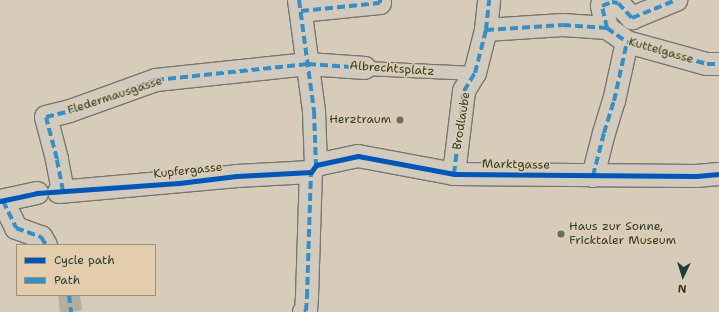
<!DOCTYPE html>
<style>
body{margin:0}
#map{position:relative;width:719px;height:312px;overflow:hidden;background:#d7cbba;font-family:"Shantell Sans",sans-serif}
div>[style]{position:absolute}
.street-tunnel>*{height:22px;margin-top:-11px;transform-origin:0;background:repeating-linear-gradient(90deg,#b2af9f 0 22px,transparent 0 33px)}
.roads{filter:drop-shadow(1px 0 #77776e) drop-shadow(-1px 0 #77776e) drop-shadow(0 1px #77776e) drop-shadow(0 -1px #77776e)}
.lane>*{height:13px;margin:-6.5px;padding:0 6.5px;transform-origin:6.5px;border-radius:6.5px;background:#d3cabe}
.street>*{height:22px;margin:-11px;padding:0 11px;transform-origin:11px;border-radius:11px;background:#d3cabe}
.quiet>*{height:4px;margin-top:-2px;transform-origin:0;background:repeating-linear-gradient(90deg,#378ec5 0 8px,transparent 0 12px)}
.cycleway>*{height:5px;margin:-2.5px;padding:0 2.5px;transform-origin:2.5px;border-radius:2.5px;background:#0057b8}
.dots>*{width:11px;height:11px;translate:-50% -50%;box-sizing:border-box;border:2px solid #e4cdad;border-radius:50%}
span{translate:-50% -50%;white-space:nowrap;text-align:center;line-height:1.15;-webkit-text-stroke:3px #e4cdad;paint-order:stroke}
.street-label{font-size:12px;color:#1f3d34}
.poi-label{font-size:12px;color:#1f3d34}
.right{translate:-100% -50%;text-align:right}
.left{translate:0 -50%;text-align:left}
.legend{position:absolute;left:16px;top:244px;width:140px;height:52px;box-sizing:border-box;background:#e4cdad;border:1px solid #95937d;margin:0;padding:5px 7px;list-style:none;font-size:12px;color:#1f3d34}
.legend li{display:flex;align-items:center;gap:8px;height:20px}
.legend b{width:20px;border:1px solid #95937d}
.north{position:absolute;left:663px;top:256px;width:40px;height:40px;-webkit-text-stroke:3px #e4cdad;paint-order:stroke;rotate:184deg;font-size:11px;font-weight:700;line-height:16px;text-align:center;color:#1f3d34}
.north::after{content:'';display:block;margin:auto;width:14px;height:18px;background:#1f3d34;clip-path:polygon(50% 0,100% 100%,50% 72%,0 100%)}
</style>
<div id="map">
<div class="street-tunnel">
<i style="left:69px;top:295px;width:17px;rotate:83deg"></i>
</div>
<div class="roads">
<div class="lane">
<i style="left:365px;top:68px;width:110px;rotate:2.6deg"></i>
</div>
<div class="street">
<i style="left:299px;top:0;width:112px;rotate:82.3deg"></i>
<i style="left:314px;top:111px;width:54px;rotate:87.9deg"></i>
<i style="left:301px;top:11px;width:79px;rotate:-5.8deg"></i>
<i style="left:380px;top:3px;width:3px;rotate:-90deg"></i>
<i style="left:607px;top:28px;width:23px;rotate:-103deg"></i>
<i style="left:602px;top:6px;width:11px;rotate:-22deg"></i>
<i style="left:612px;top:2px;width:6px;rotate:9deg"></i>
<i style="left:618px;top:3px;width:21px;rotate:47deg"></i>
<i style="left:632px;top:18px;width:48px;rotate:-22.2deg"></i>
<i style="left:486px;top:30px;width:77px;rotate:-3.7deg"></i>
<i style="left:563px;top:25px;width:44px;rotate:3.9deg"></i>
<i style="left:607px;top:28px;width:24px;rotate:35deg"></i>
<i style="left:627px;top:42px;width:83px;rotate:15.4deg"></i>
<i style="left:707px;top:64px;width:12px"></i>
<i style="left:316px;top:165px;width:43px;rotate:-12.1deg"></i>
<i style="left:358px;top:156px;width:98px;rotate:10.6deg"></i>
<i style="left:454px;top:174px;width:242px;rotate:0.5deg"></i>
<i style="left:696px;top:176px;width:23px;rotate:-5deg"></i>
<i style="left:454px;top:174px;width:84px;rotate:-83.1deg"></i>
<i style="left:464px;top:91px;width:21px;rotate:-59deg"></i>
<i style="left:475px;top:73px;width:44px;rotate:-75.7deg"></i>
<i style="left:486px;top:30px;width:30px;rotate:-84deg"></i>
<i style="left:593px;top:176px;width:44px;rotate:-75.7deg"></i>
<i style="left:604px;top:133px;width:34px;rotate:-73deg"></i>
<i style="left:614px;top:101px;width:60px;rotate:-77.6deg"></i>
<i style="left:63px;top:191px;width:33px;rotate:-101deg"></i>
<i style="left:57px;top:159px;width:43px;rotate:-104.7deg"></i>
<i style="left:46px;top:117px;width:25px;rotate:-14deg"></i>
<i style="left:70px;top:111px;width:91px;rotate:-19.8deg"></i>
<i style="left:156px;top:80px;width:153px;rotate:-6deg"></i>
<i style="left:308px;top:64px;width:57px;rotate:4deg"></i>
<i style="left:59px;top:192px;width:179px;rotate:-5.1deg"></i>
<i style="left:237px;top:176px;width:74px;rotate:-3.1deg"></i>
<i style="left:311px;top:172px;width:9px;rotate:-54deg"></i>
<i style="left:0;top:201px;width:38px;rotate:-12deg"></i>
<i style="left:3px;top:201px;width:30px;rotate:64deg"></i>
<i style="left:16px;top:228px;width:27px;rotate:20deg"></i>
<i style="left:41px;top:237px;width:9px;rotate:58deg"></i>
<i style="left:304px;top:312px;width:2px;rotate:-27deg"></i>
<i style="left:306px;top:311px;width:14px;rotate:-86deg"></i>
<i style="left:307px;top:297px;width:125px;rotate:-88.2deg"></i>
</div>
</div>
<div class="quiet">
<i style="left:299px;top:0;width:112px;rotate:82.3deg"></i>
<i style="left:314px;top:111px;width:54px;rotate:87.9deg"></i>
<i style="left:301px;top:11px;width:79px;rotate:-5.8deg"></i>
<i style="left:380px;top:3px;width:3px;rotate:-90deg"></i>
<i style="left:607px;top:28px;width:23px;rotate:-103deg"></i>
<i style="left:602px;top:6px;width:11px;rotate:-22deg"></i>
<i style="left:612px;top:2px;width:6px;rotate:9deg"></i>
<i style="left:618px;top:3px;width:21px;rotate:47deg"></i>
<i style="left:632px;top:18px;width:48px;rotate:-22.2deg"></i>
<i style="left:486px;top:30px;width:77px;rotate:-3.7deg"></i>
<i style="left:563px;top:25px;width:44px;rotate:3.9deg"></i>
<i style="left:607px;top:28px;width:24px;rotate:35deg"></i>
<i style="left:627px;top:42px;width:83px;rotate:15.4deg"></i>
<i style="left:707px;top:64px;width:12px"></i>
<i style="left:454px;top:174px;width:84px;rotate:-83.1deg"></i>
<i style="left:464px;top:91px;width:21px;rotate:-59deg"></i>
<i style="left:475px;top:73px;width:44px;rotate:-75.7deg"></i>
<i style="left:486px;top:30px;width:30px;rotate:-84deg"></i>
<i style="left:593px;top:176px;width:44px;rotate:-75.7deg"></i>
<i style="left:604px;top:133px;width:34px;rotate:-73deg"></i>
<i style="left:614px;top:101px;width:60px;rotate:-77.6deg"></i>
<i style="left:63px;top:191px;width:33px;rotate:-101deg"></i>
<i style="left:57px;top:159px;width:43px;rotate:-104.7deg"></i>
<i style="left:46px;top:117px;width:25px;rotate:-14deg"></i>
<i style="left:70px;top:111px;width:91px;rotate:-19.8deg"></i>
<i style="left:156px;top:80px;width:153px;rotate:-6deg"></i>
<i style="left:308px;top:64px;width:57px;rotate:4deg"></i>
<i style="left:3px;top:201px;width:30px;rotate:64deg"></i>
<i style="left:16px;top:228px;width:27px;rotate:20deg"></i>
<i style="left:41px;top:237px;width:9px;rotate:58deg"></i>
<i style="left:69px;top:295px;width:17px;rotate:83deg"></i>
<i style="left:304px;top:312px;width:2px;rotate:-27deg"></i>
<i style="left:306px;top:311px;width:14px;rotate:-86deg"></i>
<i style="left:307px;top:297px;width:125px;rotate:-88.2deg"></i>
</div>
<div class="cycleway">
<i style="left:0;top:201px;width:38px;rotate:-12deg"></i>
<i style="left:37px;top:193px;width:142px;rotate:-4deg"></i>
<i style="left:179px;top:183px;width:58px;rotate:-6.9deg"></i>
<i style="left:237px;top:176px;width:74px;rotate:-3.1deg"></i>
<i style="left:311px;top:172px;width:9px;rotate:-54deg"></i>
<i style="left:316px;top:165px;width:43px;rotate:-12.1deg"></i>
<i style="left:358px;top:156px;width:98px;rotate:10.6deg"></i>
<i style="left:454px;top:174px;width:242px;rotate:0.5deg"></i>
<i style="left:696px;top:176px;width:23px;rotate:-5deg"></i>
</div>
<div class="dots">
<i style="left:400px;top:120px;background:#5f6f63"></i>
<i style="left:561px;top:234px;background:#5f6f63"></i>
</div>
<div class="street-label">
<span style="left:661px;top:51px;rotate:16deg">Kuttelgasse</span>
<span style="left:392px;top:69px;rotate:4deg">Albrechtsplatz</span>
<span style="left:115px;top:96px;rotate:-18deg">Fledermausgasse</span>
<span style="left:462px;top:121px;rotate:-81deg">Brodlaube</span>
<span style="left:516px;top:165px;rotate:1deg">Marktgasse</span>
<span style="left:188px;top:171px;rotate:-6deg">Kupfergasse</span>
</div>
<div class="poi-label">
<span class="right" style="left:391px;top:120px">Herztraum</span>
<span class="left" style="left:569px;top:234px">Haus zur Sonne,<br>Fricktaler Museum</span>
</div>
<ul class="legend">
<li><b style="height:5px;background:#0057b8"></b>Cycle path</li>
<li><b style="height:5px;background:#378ec5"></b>Path</li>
</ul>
<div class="north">N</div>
</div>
